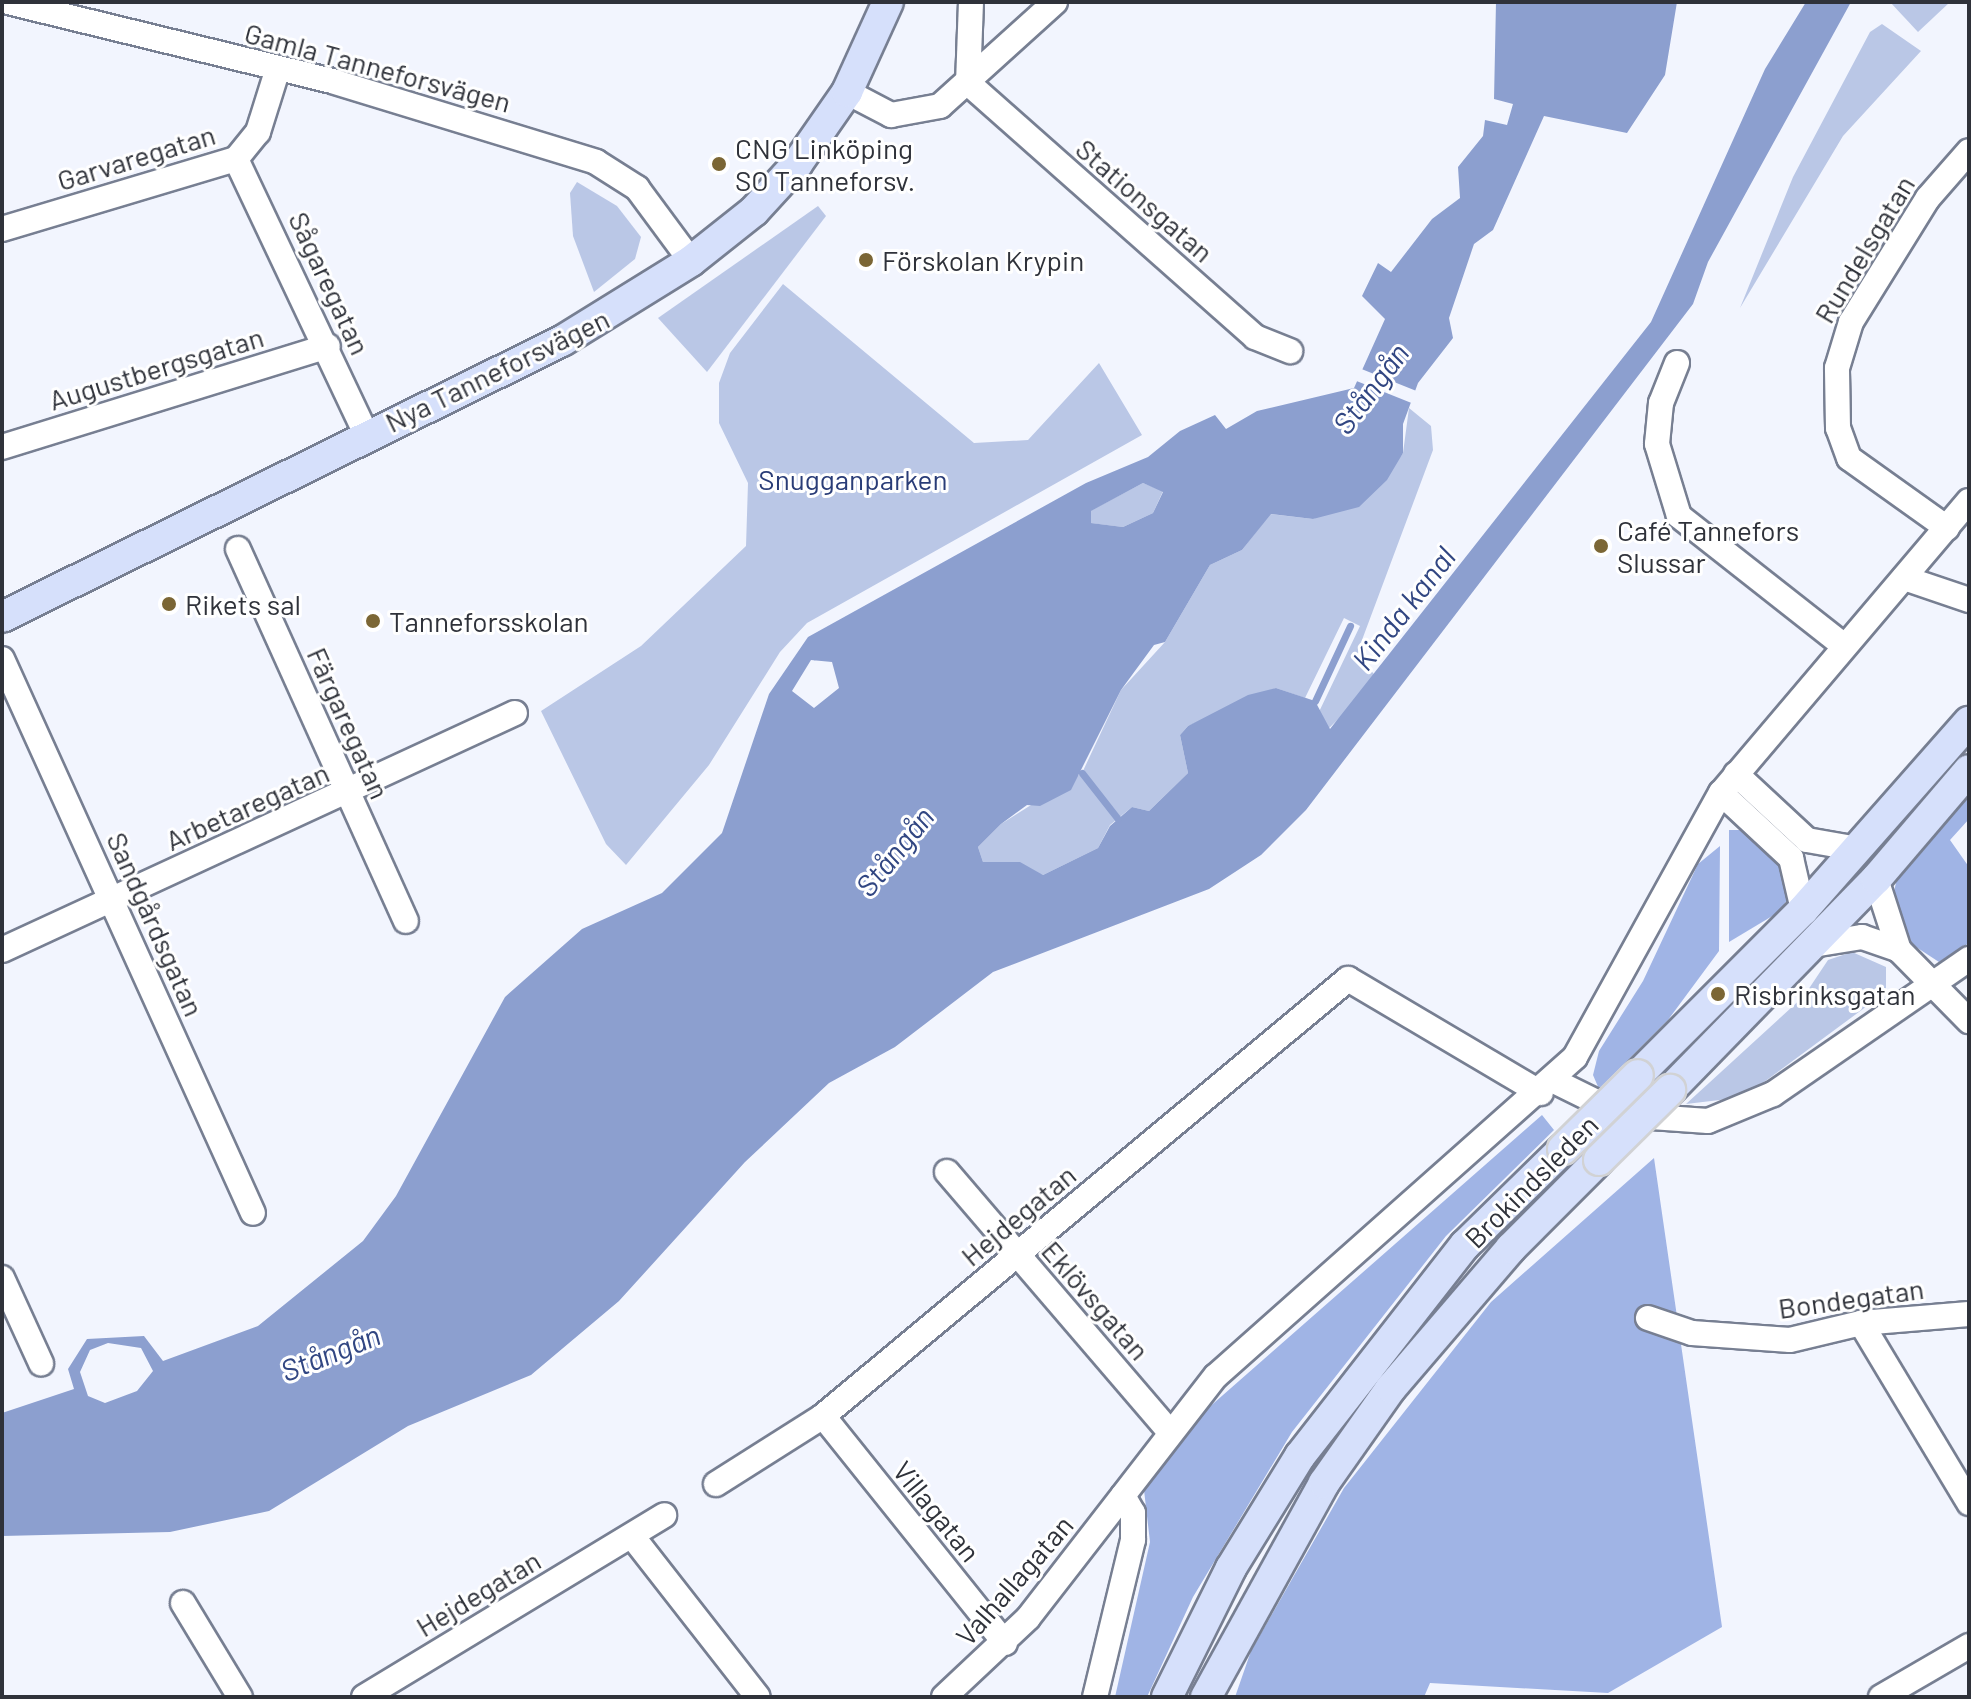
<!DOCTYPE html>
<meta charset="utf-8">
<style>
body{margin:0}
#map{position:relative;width:1971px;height:1699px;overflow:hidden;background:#f2f5fe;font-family:Barlow,sans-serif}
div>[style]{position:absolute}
.green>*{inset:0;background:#bac7e6}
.forest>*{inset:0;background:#a0b4e5}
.water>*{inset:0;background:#8c9fcf}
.pier>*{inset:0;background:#f2f5fe}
.stream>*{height:7px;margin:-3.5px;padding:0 3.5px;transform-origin:3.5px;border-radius:3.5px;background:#8c9fcf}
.roads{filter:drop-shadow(2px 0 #777f92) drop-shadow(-2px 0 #777f92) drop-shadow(0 2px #777f92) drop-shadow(0 -2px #777f92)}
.minor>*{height:24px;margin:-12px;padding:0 12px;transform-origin:12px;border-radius:12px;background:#fff}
.major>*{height:30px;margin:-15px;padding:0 15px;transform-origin:15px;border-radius:15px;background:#d6e0fb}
.bridges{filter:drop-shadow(2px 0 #d1d2d4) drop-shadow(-2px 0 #d1d2d4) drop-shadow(0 2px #d1d2d4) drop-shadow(0 -2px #d1d2d4)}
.major-bridge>*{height:30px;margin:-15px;padding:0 15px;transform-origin:15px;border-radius:15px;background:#d6e0fb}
.dots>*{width:22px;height:22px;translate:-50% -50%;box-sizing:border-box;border:4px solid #fff;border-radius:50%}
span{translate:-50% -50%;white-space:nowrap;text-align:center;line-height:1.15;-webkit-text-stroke:6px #fff;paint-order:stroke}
.street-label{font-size:28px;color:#2f323a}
.poi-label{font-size:28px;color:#2f323a}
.left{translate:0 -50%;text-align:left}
.park-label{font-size:28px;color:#293c77}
.water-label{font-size:30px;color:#314682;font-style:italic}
.frame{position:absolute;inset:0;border:4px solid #2f323a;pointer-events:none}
</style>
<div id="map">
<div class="green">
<i style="clip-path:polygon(1890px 2px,1950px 2px,1918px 32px)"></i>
<i style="clip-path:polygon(1882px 24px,1921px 51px,1843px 136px,1740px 308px,1793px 177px,1870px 32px)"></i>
<i style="clip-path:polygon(577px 182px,617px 206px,641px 237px,635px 259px,594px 292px,573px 236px,570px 193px)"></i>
<i style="clip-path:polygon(818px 206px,826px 216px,707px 372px,658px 318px)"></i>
<i style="clip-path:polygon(783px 284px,974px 443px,1028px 440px,1099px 363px,1142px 435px,807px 623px,780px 652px,709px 765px,626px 865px,606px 844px,541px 711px,641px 646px,746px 546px,748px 483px,719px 423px,719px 383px,730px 353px)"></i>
<i style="clip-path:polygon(1409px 408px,1431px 426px,1433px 450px,1362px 640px,1358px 654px,1377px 678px,1366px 692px,1326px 731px,1317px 716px,1360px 626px,1344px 618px,1305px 698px,1276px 688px,1188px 726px,1180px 735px,1188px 773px,1149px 811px,1132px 807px,1110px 825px,1098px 848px,1043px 875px,983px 862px,978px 847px,1001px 824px,1082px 773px,1121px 690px,1165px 642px,1210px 565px,1242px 550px,1270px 514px,1313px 519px,1376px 489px,1403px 453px)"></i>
<i style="clip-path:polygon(1143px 483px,1163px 491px,1153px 513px,1123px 527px,1090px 523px,1090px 511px)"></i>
<i style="clip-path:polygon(1852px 952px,1886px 967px,1886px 992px,1760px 1085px,1728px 1099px,1686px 1104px,1804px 996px,1828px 960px)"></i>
</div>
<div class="forest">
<i style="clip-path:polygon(1969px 792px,1969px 819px,1950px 840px,1969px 867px,1969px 943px,1939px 962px,1913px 945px,1892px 899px,1898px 875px)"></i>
<i style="clip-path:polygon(1729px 830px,1745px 830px,1783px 857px,1791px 894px,1779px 912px,1729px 942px)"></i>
<i style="clip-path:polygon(1720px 846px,1719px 951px,1668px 1020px,1599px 1089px,1593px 1075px,1599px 1051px,1643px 981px,1698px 864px)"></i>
<i style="clip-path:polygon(1542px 1115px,1554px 1130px,1446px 1236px,1292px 1432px,1193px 1597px,1147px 1697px,1115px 1697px,1150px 1542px,1144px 1490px,1190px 1424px)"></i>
<i style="clip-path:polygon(1654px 1158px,1722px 1627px,1608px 1693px,1430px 1683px,1424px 1697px,1235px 1697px,1251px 1651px,1344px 1488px,1491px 1302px)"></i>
</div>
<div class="water">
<i style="clip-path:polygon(evenodd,1496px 2px,1677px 2px,1665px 75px,1627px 133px,1544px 116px,1493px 230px,1474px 244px,1449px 318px,1453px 338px,1418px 383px,1403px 424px,1403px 453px,1387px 480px,1359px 507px,1313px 519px,1271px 514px,1242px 550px,1210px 565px,1165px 642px,1154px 645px,1121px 690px,1071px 790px,1040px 806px,1027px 805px,1001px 824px,978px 847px,983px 862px,1020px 862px,1043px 875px,1098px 848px,1110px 826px,1132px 807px,1149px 811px,1188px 773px,1180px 735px,1188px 726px,1248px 695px,1276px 688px,1315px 701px,1330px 729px,1651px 322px,1765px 69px,1806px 2px,1851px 2px,1708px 262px,1693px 304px,1306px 810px,1261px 855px,1209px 889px,993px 972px,895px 1047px,829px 1083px,745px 1162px,619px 1301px,531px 1375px,408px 1426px,269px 1511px,170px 1532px,2px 1536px,2px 1413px,74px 1389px,68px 1369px,87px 1339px,144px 1336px,163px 1361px,258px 1326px,363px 1241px,396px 1196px,505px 997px,582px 929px,662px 893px,722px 833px,769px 694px,808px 637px,1086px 483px,1148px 457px,1180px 431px,1215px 415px,1226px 429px,1257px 411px,1354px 388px,1385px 319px,1362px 296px,1378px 263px,1391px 272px,1432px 219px,1460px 198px,1458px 167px,1483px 136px,1485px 120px,1507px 125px,1513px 104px,1494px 99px,1496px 2px,1143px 483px,1163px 492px,1153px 513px,1123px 527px,1091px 523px,1091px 511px,1143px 483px,1496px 2px,811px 660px,832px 662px,839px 688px,814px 708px,792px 691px,811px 660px,1496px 2px,108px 1343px,141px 1348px,153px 1371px,137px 1391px,105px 1403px,88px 1396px,80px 1372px,90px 1350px,108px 1343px)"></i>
</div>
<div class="pier">
<i style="clip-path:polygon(1359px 368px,1419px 392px,1414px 404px,1354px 380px)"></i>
</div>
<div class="stream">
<i style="left:1315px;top:701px;width:83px;rotate:-65deg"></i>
<i style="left:1082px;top:773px;width:58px;rotate:52deg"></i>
</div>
<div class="roads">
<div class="minor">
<i style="left:8px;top:2px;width:337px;rotate:13.7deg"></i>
<i style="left:335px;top:82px;width:273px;rotate:17deg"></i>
<i style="left:596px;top:162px;width:49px;rotate:32.4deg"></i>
<i style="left:637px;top:188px;width:91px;rotate:53.5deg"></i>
<i style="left:971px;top:2px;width:81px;rotate:92.1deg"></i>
<i style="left:968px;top:83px;width:383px;rotate:41.5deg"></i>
<i style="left:1255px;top:337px;width:38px;rotate:22deg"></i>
<i style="left:847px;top:92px;width:50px;rotate:27.6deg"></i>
<i style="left:891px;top:115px;width:50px;rotate:-10.4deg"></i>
<i style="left:940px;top:106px;width:155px;rotate:-42.1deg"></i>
<i style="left:236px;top:159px;width:304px;rotate:64.7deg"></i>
<i style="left:2px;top:229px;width:244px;rotate:-16.7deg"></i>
<i style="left:236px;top:159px;width:35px;rotate:-51deg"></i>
<i style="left:258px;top:132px;width:67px;rotate:-72.6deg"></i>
<i style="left:1677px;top:363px;width:43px;rotate:111.8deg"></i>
<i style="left:1661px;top:403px;width:41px;rotate:95.6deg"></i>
<i style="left:1657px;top:444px;width:75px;rotate:73deg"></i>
<i style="left:1679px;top:516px;width:210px;rotate:38.2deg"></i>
<i style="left:2px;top:447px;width:341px;rotate:-17.2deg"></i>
<i style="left:1947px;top:528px;width:120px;rotate:-144.5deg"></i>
<i style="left:1849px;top:458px;width:32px;rotate:-110deg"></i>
<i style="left:1838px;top:428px;width:60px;rotate:-91deg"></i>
<i style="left:1837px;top:368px;width:48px;rotate:-73.1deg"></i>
<i style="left:1851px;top:322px;width:146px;rotate:-58.2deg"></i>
<i style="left:1928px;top:198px;width:62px;rotate:-48.9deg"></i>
<i style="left:238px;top:549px;width:408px;rotate:65.7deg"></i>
<i style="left:1904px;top:578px;width:69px;rotate:18.7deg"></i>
<i style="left:2px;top:659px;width:608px;rotate:65.63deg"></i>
<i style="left:1736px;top:774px;width:97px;rotate:42.9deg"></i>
<i style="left:1807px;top:840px;width:52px;rotate:10deg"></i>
<i style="left:1721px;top:793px;width:96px;rotate:42.9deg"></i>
<i style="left:1791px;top:858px;width:53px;rotate:77deg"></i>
<i style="left:1876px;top:879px;width:75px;rotate:72.1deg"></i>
<i style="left:1899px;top:950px;width:100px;rotate:45.4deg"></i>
<i style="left:1813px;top:945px;width:50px;rotate:-9.3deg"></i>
<i style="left:1862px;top:937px;width:39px;rotate:19deg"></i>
<i style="left:2px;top:950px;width:565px;rotate:-24.8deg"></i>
<i style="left:1554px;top:1081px;width:77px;rotate:26.2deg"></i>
<i style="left:1623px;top:1115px;width:85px;rotate:4deg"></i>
<i style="left:1708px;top:1121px;width:70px;rotate:-22.6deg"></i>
<i style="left:1773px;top:1094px;width:238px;rotate:-34.6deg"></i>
<i style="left:947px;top:1172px;width:341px;rotate:49.4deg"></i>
<i style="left:2px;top:1278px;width:94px;rotate:65.4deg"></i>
<i style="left:1648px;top:1318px;width:46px;rotate:18.8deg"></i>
<i style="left:1692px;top:1333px;width:98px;rotate:4.1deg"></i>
<i style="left:1790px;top:1340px;width:73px;rotate:-13.5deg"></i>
<i style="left:1861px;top:1323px;width:108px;rotate:-4.8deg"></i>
<i style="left:1861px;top:1323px;width:210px;rotate:59deg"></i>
<i style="left:823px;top:1416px;width:291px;rotate:51.3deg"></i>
<i style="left:716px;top:1484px;width:127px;rotate:-32.4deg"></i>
<i style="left:823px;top:1416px;width:683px;rotate:-39.77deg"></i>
<i style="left:1348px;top:979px;width:224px;rotate:30.6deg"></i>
<i style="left:632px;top:1536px;width:204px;rotate:52deg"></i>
<i style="left:183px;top:1603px;width:110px;rotate:58.8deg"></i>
<i style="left:364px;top:1697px;width:351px;rotate:-31.2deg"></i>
<i style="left:944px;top:1697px;width:115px;rotate:-43.2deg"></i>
<i style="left:1028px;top:1618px;width:306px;rotate:-52.2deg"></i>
<i style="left:1216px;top:1376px;width:480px;rotate:-41.6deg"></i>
<i style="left:1575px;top:1057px;width:302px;rotate:-61.1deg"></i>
<i style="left:1721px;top:793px;width:383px;rotate:-49.7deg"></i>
<i style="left:1095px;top:1697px;width:162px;rotate:-76.4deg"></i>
<i style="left:1133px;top:1540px;width:27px;rotate:-90deg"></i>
<i style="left:1133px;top:1513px;width:20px;rotate:-120deg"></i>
<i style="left:1881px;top:1697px;width:102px;rotate:-30.1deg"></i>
</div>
<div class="major">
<i style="left:2px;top:617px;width:624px;rotate:-26.24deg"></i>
<i style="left:562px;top:341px;width:152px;rotate:-31.8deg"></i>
<i style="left:691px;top:261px;width:80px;rotate:-38.4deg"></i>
<i style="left:754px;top:211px;width:64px;rotate:-47.5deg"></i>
<i style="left:797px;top:164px;width:88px;rotate:-55.2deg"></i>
<i style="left:847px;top:92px;width:99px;rotate:-65.5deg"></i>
<i style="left:1638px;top:1075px;width:233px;rotate:-45deg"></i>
<i style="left:1803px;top:910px;width:251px;rotate:-48.6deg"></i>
<i style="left:1670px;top:1090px;width:295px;rotate:-45.7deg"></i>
<i style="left:1876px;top:879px;width:143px;rotate:-49.5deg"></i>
<i style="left:1167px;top:1697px;width:144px;rotate:-63.6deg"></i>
<i style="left:1231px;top:1568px;width:132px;rotate:-58.4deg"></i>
<i style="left:1300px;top:1456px;width:268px;rotate:-52deg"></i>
<i style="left:1465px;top:1245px;width:137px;rotate:-44.4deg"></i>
<i style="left:1206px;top:1697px;width:244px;rotate:-61.1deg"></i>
<i style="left:1324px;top:1483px;width:116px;rotate:-54.8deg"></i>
<i style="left:1391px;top:1388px;width:184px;rotate:-49.4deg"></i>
<i style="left:1511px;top:1248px;width:124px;rotate:-45deg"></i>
</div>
</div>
<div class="bridges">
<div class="major-bridge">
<i style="left:1563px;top:1149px;width:105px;rotate:-44.6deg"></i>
<i style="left:1599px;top:1160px;width:100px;rotate:-44.6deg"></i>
</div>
</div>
<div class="dots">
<i style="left:719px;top:164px;background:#7b6635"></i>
<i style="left:866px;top:260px;background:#7b6635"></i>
<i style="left:1601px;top:546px;background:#7b6635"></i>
<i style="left:169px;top:604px;background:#7b6635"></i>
<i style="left:373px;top:621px;background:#7b6635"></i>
<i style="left:1718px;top:994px;background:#7b6635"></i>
</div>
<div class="street-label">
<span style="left:378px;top:67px;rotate:15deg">Gamla Tanneforsvägen</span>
<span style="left:136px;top:157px;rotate:-17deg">Garvaregatan</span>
<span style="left:1145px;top:200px;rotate:41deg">Stationsgatan</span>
<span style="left:1864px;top:249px;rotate:-59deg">Rundelsgatan</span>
<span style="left:330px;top:283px;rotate:65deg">Sågaregatan</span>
<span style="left:156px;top:368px;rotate:-17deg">Augustbergsgatan</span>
<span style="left:497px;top:370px;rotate:-26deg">Nya Tanneforsvägen</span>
<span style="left:349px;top:723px;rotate:66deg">Färgaregatan</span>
<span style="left:247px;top:806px;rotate:-24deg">Arbetaregatan</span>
<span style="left:156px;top:924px;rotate:66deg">Sandgårdsgatan</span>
<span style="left:1531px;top:1181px;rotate:-45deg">Brokindsleden</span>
<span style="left:1018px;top:1215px;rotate:-40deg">Hejdegatan</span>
<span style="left:1851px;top:1298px;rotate:-8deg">Bondegatan</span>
<span style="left:1096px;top:1300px;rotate:49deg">Eklövsgatan</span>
<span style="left:937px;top:1511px;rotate:51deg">Villagatan</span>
<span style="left:1014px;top:1580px;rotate:-49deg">Valhallagatan</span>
<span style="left:478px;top:1593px;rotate:-31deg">Hejdegatan</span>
</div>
<div class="poi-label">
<span class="left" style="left:735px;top:164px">CNG Linköping<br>SO Tanneforsv.</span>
<span class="left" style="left:882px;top:260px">Förskolan Krypin</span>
<span class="left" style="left:1617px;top:546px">Café Tannefors<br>Slussar</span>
<span class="left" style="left:185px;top:604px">Rikets sal</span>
<span class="left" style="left:389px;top:621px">Tanneforsskolan</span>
<span class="left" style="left:1734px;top:994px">Risbrinksgatan</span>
</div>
<div class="park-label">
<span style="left:853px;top:479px">Snugganparken</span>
</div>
<div class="water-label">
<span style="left:1370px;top:388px;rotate:-53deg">Stångån</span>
<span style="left:1403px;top:608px;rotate:-52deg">Kinda kanal</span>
<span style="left:894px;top:851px;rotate:-51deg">Stångån</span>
<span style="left:330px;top:1352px;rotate:-22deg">Stångån</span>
</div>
<div class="frame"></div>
</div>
